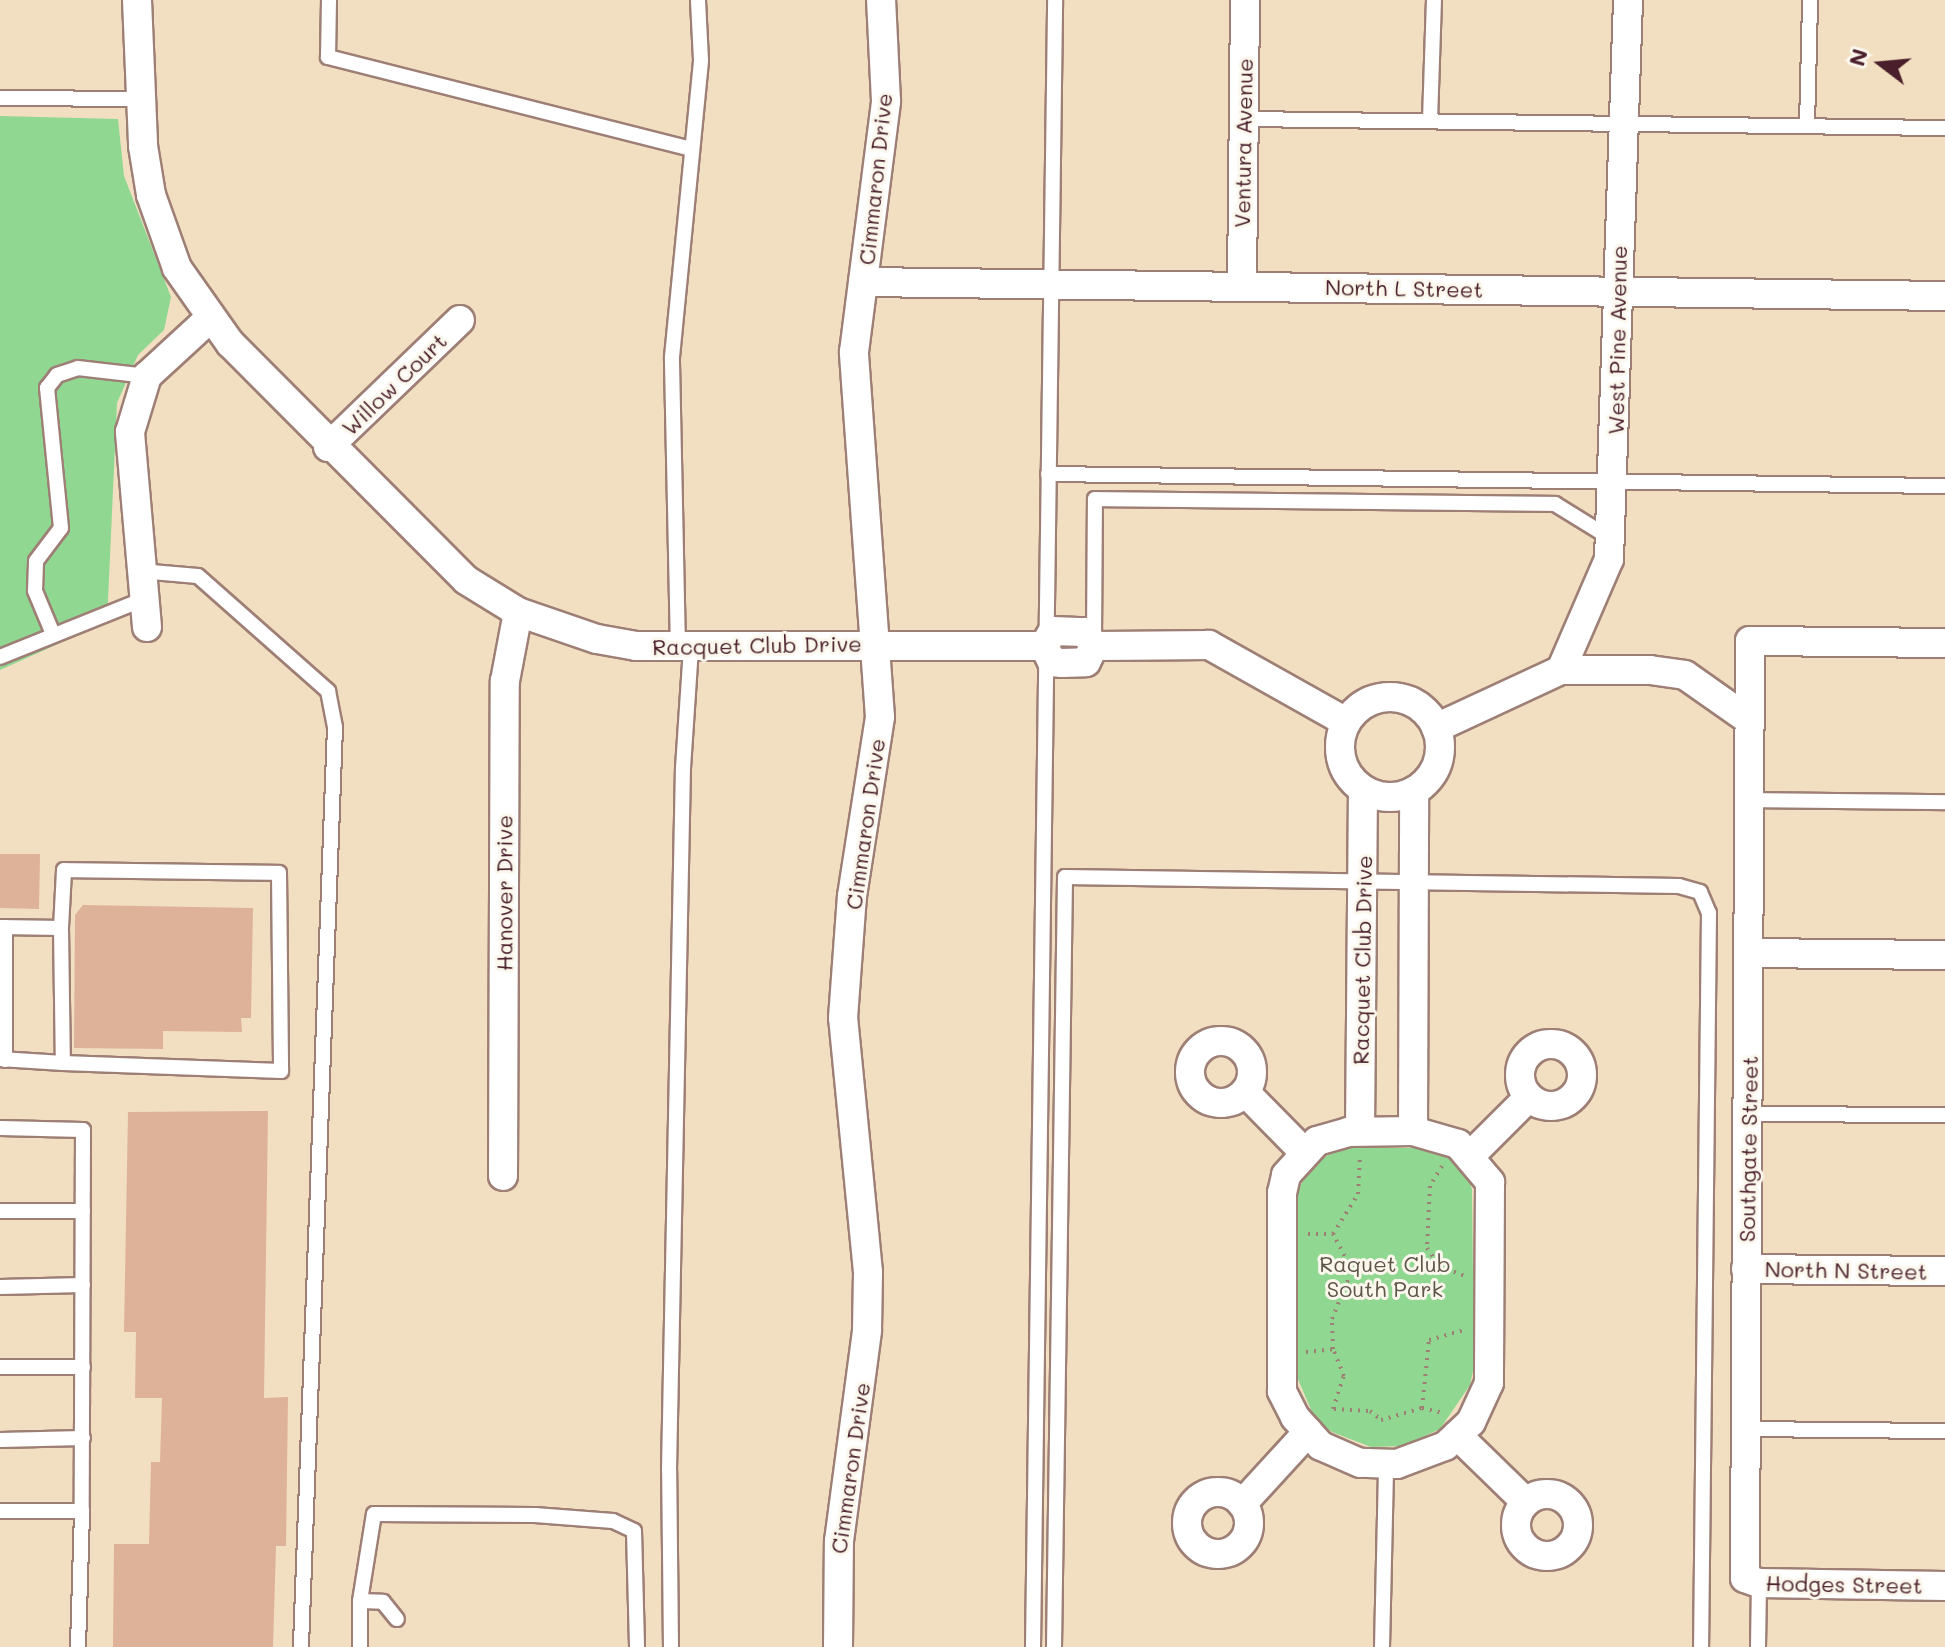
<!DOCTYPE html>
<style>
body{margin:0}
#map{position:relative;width:1945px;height:1647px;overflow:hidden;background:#f2dfc1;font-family:Mali,sans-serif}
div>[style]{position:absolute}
.green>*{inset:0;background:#90d792}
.building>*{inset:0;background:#deb199}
.path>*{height:4px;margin-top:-2px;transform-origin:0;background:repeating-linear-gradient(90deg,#9e7f76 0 2px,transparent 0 8px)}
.roads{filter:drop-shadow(2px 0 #9e7f76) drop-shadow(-2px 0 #9e7f76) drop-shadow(0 2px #9e7f76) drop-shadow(0 -2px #9e7f76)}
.service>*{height:14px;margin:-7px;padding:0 7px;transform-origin:7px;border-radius:7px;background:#fff}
.minor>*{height:28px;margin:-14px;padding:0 14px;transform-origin:14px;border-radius:14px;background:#fff}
.minor>.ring{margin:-14px;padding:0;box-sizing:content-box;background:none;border:28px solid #fff;border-radius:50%}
span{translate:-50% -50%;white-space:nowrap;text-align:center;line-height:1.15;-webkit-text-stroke:6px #fbf7ec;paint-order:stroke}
.street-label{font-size:22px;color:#4a1f2b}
.park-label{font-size:22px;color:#5f564a}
.north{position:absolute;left:1841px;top:24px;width:80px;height:80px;-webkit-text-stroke:6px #fbf7ec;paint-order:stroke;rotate:286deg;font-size:22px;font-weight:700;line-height:32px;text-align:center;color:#4a1f2b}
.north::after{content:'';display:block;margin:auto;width:28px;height:36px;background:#4a1f2b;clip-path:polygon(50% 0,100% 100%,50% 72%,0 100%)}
</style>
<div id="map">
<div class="green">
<i style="clip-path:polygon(0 116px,118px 119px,124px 176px,171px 297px,164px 330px,138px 355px,117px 403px,107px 622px,0 670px)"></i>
<i style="clip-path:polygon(1341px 1148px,1423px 1148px,1442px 1153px,1467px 1174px,1472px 1189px,1474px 1366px,1470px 1385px,1440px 1429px,1403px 1446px,1371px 1447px,1332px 1432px,1315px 1419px,1297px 1377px,1296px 1194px,1312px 1164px)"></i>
</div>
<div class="building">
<i style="clip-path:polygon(0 854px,40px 854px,39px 909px,0 908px)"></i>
<i style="clip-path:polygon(83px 905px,253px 908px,251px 1018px,241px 1018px,242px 1032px,163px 1031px,163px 1049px,74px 1048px,75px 915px)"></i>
<i style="clip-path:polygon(268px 1111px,264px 1398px,288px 1397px,286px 1546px,276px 1546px,273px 1647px,113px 1647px,114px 1544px,149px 1544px,151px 1462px,160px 1462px,162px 1398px,135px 1398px,136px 1332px,124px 1332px,128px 1112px)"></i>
</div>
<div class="path">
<i style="left:1442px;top:1166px;width:23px;rotate:121deg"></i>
<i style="left:1430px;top:1186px;width:62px;rotate:92.8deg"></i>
<i style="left:1427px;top:1248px;width:22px;rotate:56deg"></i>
<i style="left:1439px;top:1266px;width:26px;rotate:21deg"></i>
<i style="left:1308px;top:1234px;width:25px"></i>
<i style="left:1306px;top:1352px;width:27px;rotate:-6deg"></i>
<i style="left:1422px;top:1408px;width:22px;rotate:13deg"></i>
<i style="left:1333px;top:1409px;width:35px;rotate:-72deg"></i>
<i style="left:1344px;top:1376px;width:29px;rotate:-112deg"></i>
<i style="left:1333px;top:1349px;width:30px;rotate:-92deg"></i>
<i style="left:1332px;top:1319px;width:53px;rotate:-67.8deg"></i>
<i style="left:1352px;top:1270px;width:41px;rotate:-117.8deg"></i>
<i style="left:1333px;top:1234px;width:47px;rotate:-58deg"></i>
<i style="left:1358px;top:1194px;width:35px;rotate:-87deg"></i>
<i style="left:1334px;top:1409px;width:36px;rotate:3deg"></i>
<i style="left:1370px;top:1411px;width:14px;rotate:39deg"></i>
<i style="left:1381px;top:1420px;width:43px;rotate:-16.3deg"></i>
<i style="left:1422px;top:1408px;width:68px;rotate:-84.1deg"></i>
<i style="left:1429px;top:1340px;width:35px;rotate:-16deg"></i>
</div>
<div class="roads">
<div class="service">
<i style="left:329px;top:0;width:57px;rotate:91deg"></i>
<i style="left:328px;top:57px;width:375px;rotate:14.2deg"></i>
<i style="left:0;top:98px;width:138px;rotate:0.4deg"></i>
<i style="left:1244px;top:119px;width:701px;rotate:0.74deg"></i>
<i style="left:1430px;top:120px;width:120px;rotate:-88.1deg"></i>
<i style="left:1807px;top:126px;width:126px;rotate:-88.6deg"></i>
<i style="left:1048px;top:474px;width:897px;rotate:0.77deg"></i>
<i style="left:140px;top:571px;width:58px;rotate:4.9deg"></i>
<i style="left:198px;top:576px;width:174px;rotate:41.5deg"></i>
<i style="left:328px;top:691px;width:37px;rotate:79deg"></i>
<i style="left:335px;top:727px;width:921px;rotate:92.12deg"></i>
<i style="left:53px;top:634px;width:47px;rotate:-112.7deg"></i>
<i style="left:35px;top:591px;width:30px;rotate:-88deg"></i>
<i style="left:36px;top:561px;width:41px;rotate:-52.9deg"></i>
<i style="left:61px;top:528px;width:141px;rotate:-95.7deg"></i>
<i style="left:47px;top:388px;width:16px;rotate:-52deg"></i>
<i style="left:57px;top:375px;width:22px;rotate:-18deg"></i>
<i style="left:78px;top:368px;width:69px;rotate:6.6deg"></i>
<i style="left:1094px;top:638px;width:139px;rotate:-89.6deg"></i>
<i style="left:1095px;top:499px;width:460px;rotate:0.6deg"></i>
<i style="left:1555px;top:504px;width:65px;rotate:31.7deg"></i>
<i style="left:678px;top:649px;width:292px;rotate:-91.2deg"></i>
<i style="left:672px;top:357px;width:298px;rotate:-84.4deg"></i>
<i style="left:701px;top:60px;width:60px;rotate:-92.9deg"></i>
<i style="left:0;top:657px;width:155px;rotate:-21.9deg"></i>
<i style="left:1749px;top:800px;width:196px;rotate:0.6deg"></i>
<i style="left:0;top:927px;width:61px;rotate:0.9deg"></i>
<i style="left:61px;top:928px;width:135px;rotate:89.2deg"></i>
<i style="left:63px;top:1063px;width:63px;rotate:-176.4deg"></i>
<i style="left:61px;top:928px;width:58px;rotate:-87deg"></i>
<i style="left:64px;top:870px;width:215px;rotate:0.8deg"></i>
<i style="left:279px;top:873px;width:198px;rotate:89.4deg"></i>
<i style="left:281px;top:1071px;width:218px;rotate:-177.9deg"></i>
<i style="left:5px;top:1060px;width:133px;rotate:-90deg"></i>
<i style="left:1748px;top:1114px;width:197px;rotate:0.3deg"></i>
<i style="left:0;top:1128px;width:83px;rotate:1.4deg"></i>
<i style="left:83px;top:1130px;width:381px;rotate:90.2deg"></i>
<i style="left:82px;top:1511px;width:82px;rotate:180deg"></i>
<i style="left:0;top:1211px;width:83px"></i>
<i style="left:0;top:1287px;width:83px;rotate:-1.4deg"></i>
<i style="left:0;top:1367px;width:83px"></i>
<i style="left:1746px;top:1429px;width:199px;rotate:0.6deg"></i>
<i style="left:0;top:1440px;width:83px;rotate:-1.4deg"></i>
<i style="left:360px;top:1601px;width:23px;rotate:2deg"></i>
<i style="left:383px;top:1602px;width:22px;rotate:51deg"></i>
<i style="left:78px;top:1647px;width:136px;rotate:-88.3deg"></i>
<i style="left:360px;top:1647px;width:46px;rotate:-90deg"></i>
<i style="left:360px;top:1601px;width:88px;rotate:-80.9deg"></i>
<i style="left:374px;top:1514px;width:161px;rotate:0.4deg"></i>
<i style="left:535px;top:1515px;width:78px;rotate:4.4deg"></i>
<i style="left:613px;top:1521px;width:23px;rotate:25deg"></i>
<i style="left:634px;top:1531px;width:116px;rotate:88.5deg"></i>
<i style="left:671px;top:1647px;width:177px;rotate:-90.6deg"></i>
<i style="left:669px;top:1470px;width:702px;rotate:-88.86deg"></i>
<i style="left:683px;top:768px;width:119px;rotate:-86.2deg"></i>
<i style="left:1033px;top:1647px;width:1647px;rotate:-89.23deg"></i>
<i style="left:1054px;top:1647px;width:770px;rotate:-89.18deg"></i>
<i style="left:1065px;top:877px;width:614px;rotate:0.84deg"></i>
<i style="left:1679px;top:886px;width:22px;rotate:16deg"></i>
<i style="left:1700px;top:892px;width:23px;rotate:67deg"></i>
<i style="left:1709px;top:913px;width:734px;rotate:90.62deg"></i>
<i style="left:1382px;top:1647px;width:183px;rotate:-88.7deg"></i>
<i style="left:1758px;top:1647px;width:64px;rotate:-89.1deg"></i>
</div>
<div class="minor">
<i style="left:137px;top:0;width:146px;rotate:87.6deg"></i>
<i style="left:143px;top:146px;width:50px;rotate:80.7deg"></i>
<i style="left:151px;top:195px;width:77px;rotate:70.4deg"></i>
<i style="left:177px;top:268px;width:92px;rotate:54.8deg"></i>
<i style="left:230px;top:343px;width:334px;rotate:45.1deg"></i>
<i style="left:466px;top:580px;width:61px;rotate:31.6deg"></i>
<i style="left:518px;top:612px;width:83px;rotate:18.9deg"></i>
<i style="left:597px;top:639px;width:40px;rotate:10deg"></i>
<i style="left:636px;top:646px;width:408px"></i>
<i style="left:863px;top:282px;width:1082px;rotate:0.74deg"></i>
<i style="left:1242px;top:286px;width:286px;rotate:-89.4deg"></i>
<i style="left:328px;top:447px;width:183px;rotate:-43.9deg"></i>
<i style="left:147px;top:627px;width:196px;rotate:-95deg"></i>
<i style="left:130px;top:432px;width:59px;rotate:-73.1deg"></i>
<i style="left:147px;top:376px;width:84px;rotate:-42.6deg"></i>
<i style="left:1945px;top:643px;width:195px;rotate:-179.4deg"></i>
<i style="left:1750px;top:641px;width:937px;rotate:90.31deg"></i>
<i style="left:1745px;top:1578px;width:15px;rotate:20deg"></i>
<i style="left:1759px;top:1583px;width:186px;rotate:0.9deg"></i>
<i style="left:1044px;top:646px;width:18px;rotate:63deg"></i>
<i style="left:1052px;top:662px;width:10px;rotate:6deg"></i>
<i style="left:1062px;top:663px;width:24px;rotate:-2deg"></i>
<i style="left:1086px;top:662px;width:18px;rotate:-63deg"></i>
<i style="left:1044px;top:646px;width:17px;rotate:-59deg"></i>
<i style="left:1053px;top:631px;width:32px;rotate:2deg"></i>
<i style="left:1085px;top:632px;width:17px;rotate:57deg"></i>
<i style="left:1094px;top:646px;width:115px;rotate:-0.5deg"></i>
<i style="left:1209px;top:645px;width:157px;rotate:29.3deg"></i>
<i style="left:1561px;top:670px;width:121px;rotate:-66.6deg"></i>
<i style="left:1609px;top:559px;width:559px;rotate:-88.05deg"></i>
<i class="ring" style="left:1340px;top:697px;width:72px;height:72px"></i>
<i style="left:1436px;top:728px;width:138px;rotate:-24.9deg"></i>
<i style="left:1561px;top:670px;width:89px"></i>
<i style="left:1650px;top:670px;width:35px;rotate:8deg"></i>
<i style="left:1685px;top:675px;width:78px;rotate:35.1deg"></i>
<i style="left:1750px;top:953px;width:195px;rotate:0.6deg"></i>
<i class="ring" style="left:1190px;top:1041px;width:34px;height:34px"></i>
<i class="ring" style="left:1520px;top:1044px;width:34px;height:34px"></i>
<i style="left:1245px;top:1092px;width:84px;rotate:45.5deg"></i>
<i style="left:1360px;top:1131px;width:341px;rotate:-89.5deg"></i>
<i style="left:1413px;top:1131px;width:47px;rotate:16.1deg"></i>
<i style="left:1458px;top:1144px;width:50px;rotate:49.9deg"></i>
<i style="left:1490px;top:1182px;width:201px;rotate:90.3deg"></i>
<i style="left:1489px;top:1383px;width:43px;rotate:114.8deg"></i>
<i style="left:1471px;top:1422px;width:35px;rotate:137deg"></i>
<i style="left:1445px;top:1446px;width:51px;rotate:159.4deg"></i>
<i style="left:1397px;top:1464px;width:37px;rotate:-178deg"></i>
<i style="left:1360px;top:1463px;width:43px;rotate:-156.4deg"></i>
<i style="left:1321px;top:1446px;width:39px;rotate:-132deg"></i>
<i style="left:1295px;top:1417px;width:29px;rotate:-117deg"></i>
<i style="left:1282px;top:1391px;width:198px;rotate:-90deg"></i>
<i style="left:1282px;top:1193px;width:18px;rotate:-77deg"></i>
<i style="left:1286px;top:1175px;width:46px;rotate:-47.6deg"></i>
<i style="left:1317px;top:1141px;width:32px;rotate:-16deg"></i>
<i style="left:1348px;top:1132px;width:65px;rotate:-0.9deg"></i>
<i style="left:1413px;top:1131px;width:340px;rotate:-89.8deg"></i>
<i style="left:1470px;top:1156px;width:83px;rotate:-45deg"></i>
<i style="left:503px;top:1176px;width:495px;rotate:-89.8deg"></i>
<i style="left:505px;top:681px;width:70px;rotate:-79.3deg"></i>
<i style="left:1746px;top:1269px;width:199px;rotate:0.6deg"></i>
<i style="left:1457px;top:1435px;width:96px;rotate:44.2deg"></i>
<i class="ring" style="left:1187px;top:1492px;width:34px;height:34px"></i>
<i class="ring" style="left:1516px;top:1494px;width:34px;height:34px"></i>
<i style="left:1242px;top:1504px;width:98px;rotate:-47.5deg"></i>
<i style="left:838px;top:1647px;width:106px;rotate:-89.5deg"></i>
<i style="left:839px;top:1541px;width:213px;rotate:-82.4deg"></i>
<i style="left:867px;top:1330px;width:58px;rotate:-89deg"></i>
<i style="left:868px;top:1272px;width:255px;rotate:-95.6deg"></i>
<i style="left:843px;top:1018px;width:122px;rotate:-85.8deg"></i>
<i style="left:852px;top:896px;width:181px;rotate:-81.1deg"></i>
<i style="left:880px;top:717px;width:366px;rotate:-94.1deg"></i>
<i style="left:854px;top:352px;width:253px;rotate:-82.7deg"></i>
<i style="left:886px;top:101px;width:101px;rotate:-92.8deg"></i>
</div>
</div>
<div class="street-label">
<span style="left:1243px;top:143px;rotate:-89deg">Ventura Avenue</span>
<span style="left:875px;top:179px;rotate:-84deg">Cimmaron Drive</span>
<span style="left:1404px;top:288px;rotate:1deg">North L Street</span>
<span style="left:1617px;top:340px;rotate:-89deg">West Pine Avenue</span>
<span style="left:394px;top:384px;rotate:-44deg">Willow Court</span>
<span style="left:757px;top:645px;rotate:-1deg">Racquet Club Drive</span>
<span style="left:865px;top:824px;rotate:-82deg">Cimmaron Drive</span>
<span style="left:504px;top:893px;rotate:-90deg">Hanover Drive</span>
<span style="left:1362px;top:960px;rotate:-89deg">Racquet Club Drive</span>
<span style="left:1748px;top:1149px;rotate:-89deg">Southgate Street</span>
<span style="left:1846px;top:1270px;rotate:1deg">North N Street</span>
<span style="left:850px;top:1468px;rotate:-82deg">Cimmaron Drive</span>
<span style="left:1844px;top:1584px;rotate:1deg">Hodges Street</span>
</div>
<div class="park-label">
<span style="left:1385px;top:1276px">Raquet Club<br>South Park</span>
</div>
<div class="north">N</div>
</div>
